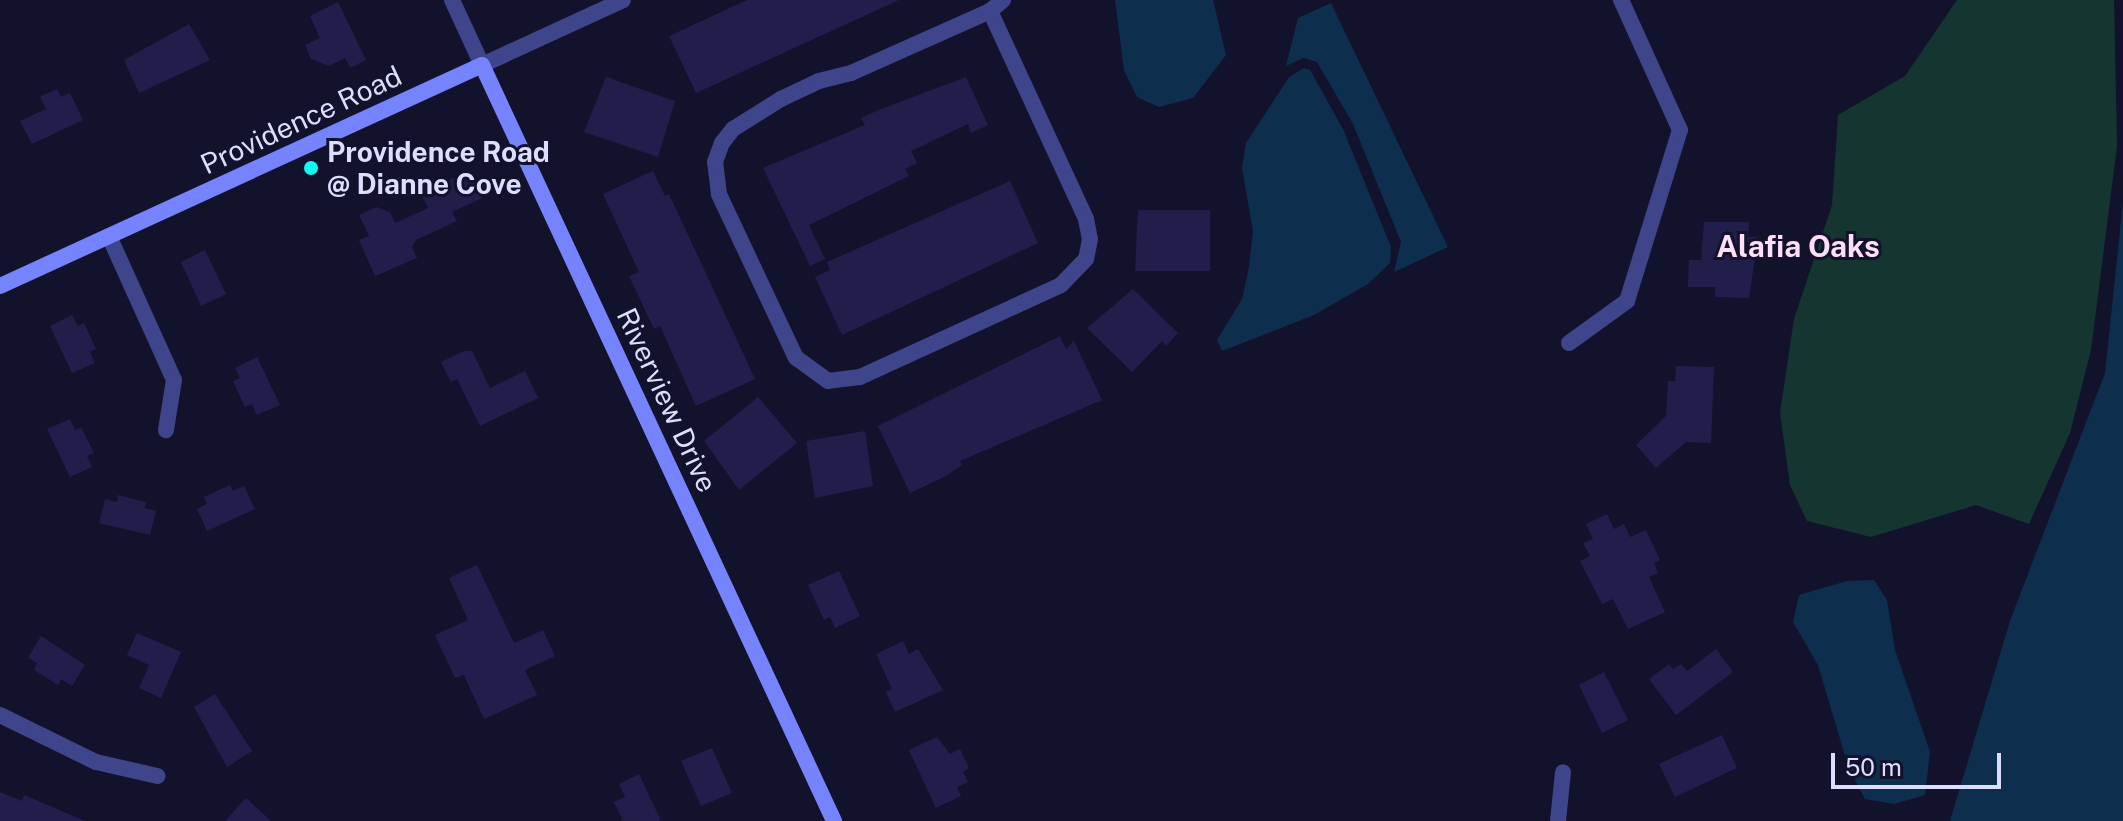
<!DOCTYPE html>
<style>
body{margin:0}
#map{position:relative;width:2123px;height:821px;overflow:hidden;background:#13122c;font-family:"Public Sans",sans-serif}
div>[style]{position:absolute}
.green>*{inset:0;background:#153630}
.water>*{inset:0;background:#0e2e4e}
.building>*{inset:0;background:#211e4c}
.street>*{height:16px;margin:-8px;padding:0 8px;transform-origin:8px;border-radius:8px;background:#3e458a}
.secondary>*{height:16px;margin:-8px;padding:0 8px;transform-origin:8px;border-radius:8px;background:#7583fd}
.dots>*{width:22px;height:22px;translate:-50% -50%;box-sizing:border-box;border:4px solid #13122c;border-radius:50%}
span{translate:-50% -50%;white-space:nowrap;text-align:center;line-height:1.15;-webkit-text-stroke:6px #13122c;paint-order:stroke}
.street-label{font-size:28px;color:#ddf}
.poi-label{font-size:28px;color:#ddf;font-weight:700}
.left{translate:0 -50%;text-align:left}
.neighbourhood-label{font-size:30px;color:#ffdff7;font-weight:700}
.scale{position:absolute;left:1831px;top:753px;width:170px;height:36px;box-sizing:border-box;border:4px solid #ddf;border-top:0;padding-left:10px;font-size:24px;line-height:28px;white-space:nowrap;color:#ddf;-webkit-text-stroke:6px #13122c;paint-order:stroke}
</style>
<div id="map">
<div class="green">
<i style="clip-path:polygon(1957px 0,2114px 0,2117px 146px,2091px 350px,2070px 433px,2029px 524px,1976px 505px,1871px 537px,1807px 521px,1790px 485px,1780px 413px,1794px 319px,1832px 205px,1838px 115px,1905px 76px)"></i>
</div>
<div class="water">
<i style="clip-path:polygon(1115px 0,1213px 0,1226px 55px,1193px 98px,1159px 107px,1137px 97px,1124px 70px)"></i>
<i style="clip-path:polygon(1331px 3px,1448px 247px,1394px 272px,1401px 242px,1353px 124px,1317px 62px,1303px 58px,1286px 66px,1298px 18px)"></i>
<i style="clip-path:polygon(1304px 68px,1310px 70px,1343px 129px,1391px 247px,1390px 263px,1368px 284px,1314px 315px,1222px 351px,1217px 340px,1242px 299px,1249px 267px,1253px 231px,1242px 168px,1246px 143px,1289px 77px)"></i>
<i style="clip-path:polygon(2123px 202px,2123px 821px,1950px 821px,2010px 621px,2105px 373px)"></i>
<i style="clip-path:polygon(1874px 580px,1887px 600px,1895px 650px,1930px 752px,1925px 795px,1894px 804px,1865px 799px,1849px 769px,1818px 665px,1793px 622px,1799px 595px,1847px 581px)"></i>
</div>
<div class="building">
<i style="clip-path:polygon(747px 0,899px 0,696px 93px,669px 36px)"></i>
<i style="clip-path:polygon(338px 2px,366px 60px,350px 68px,345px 58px,329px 66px,311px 59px,305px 45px,320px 38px,310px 16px)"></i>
<i style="clip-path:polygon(189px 24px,210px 60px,139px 93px,124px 60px)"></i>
<i style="clip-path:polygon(606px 77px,675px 101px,658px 157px,584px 132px)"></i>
<i style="clip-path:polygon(966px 77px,988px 125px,971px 133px,968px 124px,911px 151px,917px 163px,905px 169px,909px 176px,809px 225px,825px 259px,810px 266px,763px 168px,865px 125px,861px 118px,881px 109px)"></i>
<i style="clip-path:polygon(57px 89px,61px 97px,70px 93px,83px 120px,32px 144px,20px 121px,46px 109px,40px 97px)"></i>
<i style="clip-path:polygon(653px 171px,665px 196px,669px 194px,755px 379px,696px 406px,660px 326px,654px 329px,629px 276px,639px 272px,603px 194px)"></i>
<i style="clip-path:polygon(470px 172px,482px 198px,452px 212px,457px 221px,416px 240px,412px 247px,417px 258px,375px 276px,359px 240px,369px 236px,359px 215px,376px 207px,390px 212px,395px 223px,428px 208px,419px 191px)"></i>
<i style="clip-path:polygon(1010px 181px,1038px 243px,842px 335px,815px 277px,830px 270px,827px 262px)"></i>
<i style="clip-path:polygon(1138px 210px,1210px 210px,1210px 271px,1135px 271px)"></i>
<i style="clip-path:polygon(1704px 222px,1749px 222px,1748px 237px,1758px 237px,1749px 298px,1715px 297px,1715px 287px,1688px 287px,1689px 260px,1701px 260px)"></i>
<i style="clip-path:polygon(205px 250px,226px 294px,201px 306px,181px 262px)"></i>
<i style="clip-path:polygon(1133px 289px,1178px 333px,1166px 346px,1162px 341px,1132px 372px,1087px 328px)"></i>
<i style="clip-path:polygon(72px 315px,78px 326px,84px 323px,96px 349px,90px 352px,95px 363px,72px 373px,50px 326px)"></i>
<i style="clip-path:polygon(1060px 336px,1066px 349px,1074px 341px,1102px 400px,960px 461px,962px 465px,946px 476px,910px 493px,878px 426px)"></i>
<i style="clip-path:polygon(464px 351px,472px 351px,490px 388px,525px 371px,538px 398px,480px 426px,457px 379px,451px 382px,441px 362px)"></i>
<i style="clip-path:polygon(257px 357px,280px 405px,257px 415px,252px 404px,245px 407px,233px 381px,240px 378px,235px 368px)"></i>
<i style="clip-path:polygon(1676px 366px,1714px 367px,1711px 443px,1686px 442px,1656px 468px,1636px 445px,1666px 416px,1668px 381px,1675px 381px)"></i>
<i style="clip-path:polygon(758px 397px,797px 443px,739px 490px,704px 441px)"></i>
<i style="clip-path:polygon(70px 419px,75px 430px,81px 427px,94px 453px,87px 456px,92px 467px,70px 477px,47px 429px)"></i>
<i style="clip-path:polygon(865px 431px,873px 486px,815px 498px,806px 441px)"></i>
<i style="clip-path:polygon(230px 485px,233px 491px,244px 486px,255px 509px,207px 531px,197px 509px,207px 504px,204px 497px)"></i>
<i style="clip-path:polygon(118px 495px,146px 502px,145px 508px,156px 511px,150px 535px,99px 523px,105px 499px,117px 502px)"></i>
<i style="clip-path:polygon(1607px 514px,1614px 529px,1624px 524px,1630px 537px,1646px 530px,1660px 560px,1654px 563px,1658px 573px,1649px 577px,1665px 612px,1628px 629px,1613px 599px,1602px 604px,1580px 561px,1590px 556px,1583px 543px,1593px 539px,1586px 524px)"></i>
<i style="clip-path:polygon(477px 565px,514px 643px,543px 630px,555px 656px,525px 670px,537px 695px,484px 719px,464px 675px,455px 678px,435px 635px,468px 620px,449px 578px)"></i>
<i style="clip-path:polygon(839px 571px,860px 616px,835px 628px,830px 617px,824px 620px,808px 585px)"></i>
<i style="clip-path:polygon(137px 633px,181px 652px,161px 698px,139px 688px,149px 665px,127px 655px)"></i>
<i style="clip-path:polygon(41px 636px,85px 665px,72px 686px,61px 679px,58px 685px,34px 670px,37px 663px,28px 658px)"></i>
<i style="clip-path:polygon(903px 641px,909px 654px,918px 649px,943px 690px,895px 712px,886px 692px,892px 689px,876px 654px)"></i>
<i style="clip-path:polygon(1716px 649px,1733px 672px,1676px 715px,1649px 679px,1669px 664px,1673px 669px,1681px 664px,1687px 671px)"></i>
<i style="clip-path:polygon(1604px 672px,1628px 720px,1602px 733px,1579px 685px)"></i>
<i style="clip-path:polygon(215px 694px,252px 751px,227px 767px,194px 707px)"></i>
<i style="clip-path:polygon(1722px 735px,1737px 768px,1675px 797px,1659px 764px)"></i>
<i style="clip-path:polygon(937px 737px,950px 754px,960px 749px,969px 768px,963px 772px,968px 782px,957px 787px,961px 796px,936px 808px,909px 750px)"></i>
<i style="clip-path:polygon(712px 748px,732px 793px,701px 806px,681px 761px)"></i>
<i style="clip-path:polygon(639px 774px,661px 821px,623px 821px,614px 802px,625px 797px,619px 784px)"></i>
<i style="clip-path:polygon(0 792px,22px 801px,24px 795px,85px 821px,0 821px)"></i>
<i style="clip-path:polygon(246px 798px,271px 821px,225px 821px)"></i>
</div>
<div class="street">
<i style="left:452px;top:0;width:72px;rotate:65.2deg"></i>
<i style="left:482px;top:65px;width:155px;rotate:-24.7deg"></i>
<i style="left:990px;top:11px;width:229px;rotate:65.2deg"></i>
<i style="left:1086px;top:219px;width:20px;rotate:79deg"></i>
<i style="left:1090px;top:239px;width:20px;rotate:101deg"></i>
<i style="left:1086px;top:259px;width:36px;rotate:134deg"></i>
<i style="left:1061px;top:285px;width:221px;rotate:155.4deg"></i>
<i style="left:860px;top:377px;width:32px;rotate:173deg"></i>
<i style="left:828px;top:381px;width:39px;rotate:-144deg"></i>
<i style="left:796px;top:358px;width:181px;rotate:-115.2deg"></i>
<i style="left:719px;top:194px;width:32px;rotate:-97deg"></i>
<i style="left:715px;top:162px;width:20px;rotate:-70deg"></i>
<i style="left:722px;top:143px;width:18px;rotate:-52deg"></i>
<i style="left:733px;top:129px;width:57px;rotate:-32deg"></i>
<i style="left:781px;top:99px;width:42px;rotate:-25.3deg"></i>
<i style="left:819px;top:81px;width:33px;rotate:-14deg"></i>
<i style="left:851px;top:73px;width:152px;rotate:-24deg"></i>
<i style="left:990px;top:11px;width:17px;rotate:-40deg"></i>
<i style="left:109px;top:236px;width:158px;rotate:65.7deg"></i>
<i style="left:174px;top:380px;width:51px;rotate:99.1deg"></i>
<i style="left:1569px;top:343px;width:72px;rotate:-35.9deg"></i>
<i style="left:1627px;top:301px;width:179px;rotate:-72.8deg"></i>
<i style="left:1680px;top:130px;width:143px;rotate:-114.4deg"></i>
<i style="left:0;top:715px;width:107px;rotate:26.1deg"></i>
<i style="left:96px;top:762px;width:63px;rotate:12.9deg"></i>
<i style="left:1558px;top:821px;width:49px;rotate:-84.2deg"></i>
</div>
<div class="secondary">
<i style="left:0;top:286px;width:530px;rotate:-24.63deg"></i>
<i style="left:482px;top:65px;width:834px;rotate:65.03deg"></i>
</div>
<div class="dots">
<i style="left:311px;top:168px;background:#0cfbf5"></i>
</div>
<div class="street-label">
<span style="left:301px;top:120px;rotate:-25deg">Providence Road</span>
<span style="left:667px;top:400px;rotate:65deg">Riverview Drive</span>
</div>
<div class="poi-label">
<span class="left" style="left:327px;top:168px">Providence Road<br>@ Dianne Cove</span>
</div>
<div class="neighbourhood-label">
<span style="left:1798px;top:246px">Alafia Oaks</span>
</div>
<div class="scale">50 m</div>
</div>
